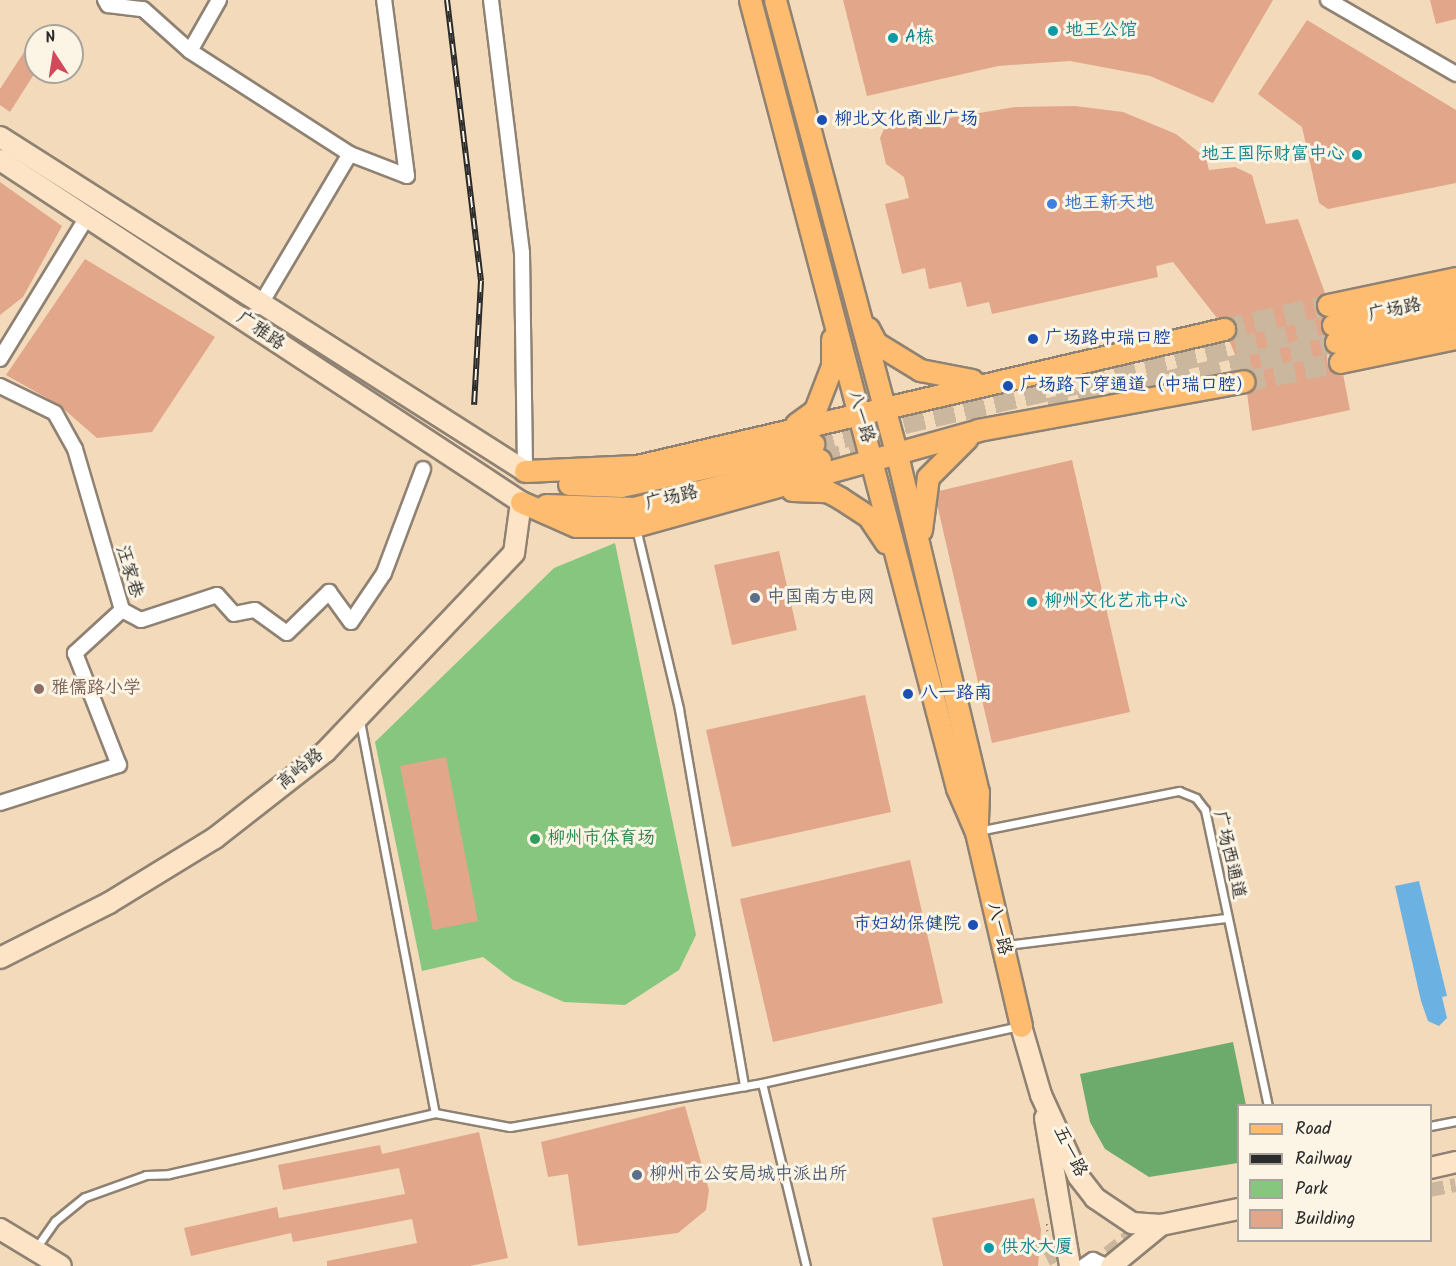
<!DOCTYPE html>
<meta charset="utf-8">
<style>
body{margin:0}
#map{position:relative;width:1456px;height:1266px;overflow:hidden;background:#f3dabb;font-family:Kalam,"LXGW WenKai TC",sans-serif}
div>[style]{position:absolute}
.green>*{inset:0;background:#87c67e}
.forest>*{inset:0;background:#6dab6d}
.water>*{inset:0;background:#6bb1e1}
.building>*{inset:0;background:#e2a68a}
.street-tunnel>*{height:14px;margin-top:-7px;transform-origin:0;background:repeating-linear-gradient(90deg,#cbb79e 0 14px,transparent 0 21px)}
.primary-tunnel>*{height:21px;margin-top:-10.5px;transform-origin:0;background:repeating-linear-gradient(90deg,#cbb79e 0 21px,transparent 0 31px)}
.path>*{height:2px;margin-top:-1px;transform-origin:0;background:repeating-linear-gradient(90deg,#8f8273 0 1.5px,transparent 0 6px)}
.roads{filter:drop-shadow(2px 0 #8f8273) drop-shadow(-2px 0 #8f8273) drop-shadow(0 2px #8f8273) drop-shadow(0 -2px #8f8273)}
.lane>*{height:7px;margin:-3.5px;padding:0 3.5px;transform-origin:3.5px;border-radius:3.5px;background:#fff}
.street>*{height:14px;margin:-7px;padding:0 7px;transform-origin:7px;border-radius:7px;background:#fff}
.secondary>*{height:20px;margin:-10px;padding:0 10px;transform-origin:10px;border-radius:10px;background:#fee4c6}
.primary>*{height:21px;margin:-10.5px;padding:0 10.5px;transform-origin:10.5px;border-radius:10.5px;background:#fdbc70}
.rail>*{height:6px;margin-top:-3px;transform-origin:0;background:repeating-linear-gradient(90deg,#fcf5e5 0 11px,#2b2b2b 0 22px);box-sizing:border-box;border-block:2px solid #2b2b2b}
.dots>*{width:16px;height:16px;translate:-50% -50%;box-sizing:border-box;border:3px solid #fcf5e5;border-radius:50%}
span{translate:-50% -50%;white-space:nowrap;text-align:center;line-height:1.15;-webkit-text-stroke:6px #fcf5e5;paint-order:stroke}
.culture-label{font-size:18px;color:#0d838f}
.left{translate:0 -50%;text-align:left}
.right{translate:-100% -50%;text-align:right}
.transit-label{font-size:18px;color:#164399}
.shop-label{font-size:18px;color:#366cbe}
.street-label{font-size:18px;color:#2b2b2b}
.service-label{font-size:18px;color:#4e5e75}
.education-label{font-size:18px;color:#785e54}
.leisure-label{font-size:18px;color:#27864d}
.legend{position:absolute;left:1237px;top:1104px;width:195px;height:138px;box-sizing:border-box;background:#fcf5e5;border:2px solid #a8a49b;margin:0;padding:8px 10px;list-style:none;font-size:18px;color:#2b2b2b}
.legend li{display:flex;align-items:center;gap:12px;height:30px}
.legend b{width:30px;border:2px solid #a8a49b}
.north{position:absolute;left:24px;top:24px;width:60px;height:60px;box-sizing:border-box;background:#fcf5e5;border:2px solid #a8a49b;border-radius:50%;rotate:348deg;font-size:16px;font-weight:700;line-height:24px;text-align:center;color:#2b2b2b}
.north::after{content:'';display:block;margin:auto;width:21px;height:27px;background:#d1495b;clip-path:polygon(50% 0,100% 100%,50% 72%,0 100%)}
</style>
<div id="map">
<div class="green">
<i style="clip-path:polygon(615px 543px,696px 935px,679px 970px,625px 1005px,564px 1002px,513px 980px,483px 957px,422px 971px,375px 742px,554px 568px)"></i>
</div>
<div class="forest">
<i style="clip-path:polygon(1233px 1042px,1246px 1105px,1238px 1106px,1238px 1163px,1149px 1177px,1105px 1149px,1090px 1122px,1080px 1074px)"></i>
</div>
<div class="water">
<i style="clip-path:polygon(1419px 881px,1447px 996px,1442px 997px,1447px 1018px,1439px 1026px,1428px 1021px,1421px 1001px,1395px 886px)"></i>
</div>
<div class="building">
<i style="clip-path:polygon(843px 0,1273px 0,1213px 103px,1150px 76px,1070px 61px,998px 66px,867px 96px)"></i>
<i style="clip-path:polygon(1430px 0,1456px 0,1456px 19px,1436px 24px)"></i>
<i style="clip-path:polygon(1307px 20px,1456px 110px,1456px 183px,1328px 209px,1319px 203px,1302px 127px,1258px 94px)"></i>
<i style="clip-path:polygon(26px 49px,36px 55px,36px 71px,10px 112px,0 105px,0 89px)"></i>
<i style="clip-path:polygon(1075px 106px,1123px 112px,1176px 134px,1206px 158px,1209px 170px,1235px 167px,1252px 175px,1266px 224px,1298px 219px,1325px 293px,1315px 307px,1323px 317px,1328px 365px,1343px 374px,1350px 410px,1252px 431px,1247px 393px,1257px 379px,1241px 369px,1229px 340px,1236px 326px,1228px 317px,1217px 318px,1173px 262px,1156px 266px,1158px 277px,992px 314px,989px 302px,967px 307px,961px 282px,929px 289px,925px 268px,902px 274px,885px 204px,909px 198px,904px 177px,886px 164px,880px 138px,884px 129px,1015px 107px)"></i>
<i style="clip-path:polygon(0 182px,62px 226px,23px 297px,0 315px)"></i>
<i style="clip-path:polygon(85px 259px,215px 337px,152px 432px,97px 438px,59px 405px,6px 375px)"></i>
<i style="clip-path:polygon(1072px 460px,1130px 712px,992px 743px,937px 504px,939px 491px)"></i>
<i style="clip-path:polygon(779px 551px,797px 630px,732px 645px,714px 565px)"></i>
<i style="clip-path:polygon(865px 695px,891px 812px,732px 847px,706px 730px)"></i>
<i style="clip-path:polygon(446px 757px,478px 921px,433px 930px,400px 766px)"></i>
<i style="clip-path:polygon(910px 860px,943px 1003px,773px 1042px,740px 899px)"></i>
<i style="clip-path:polygon(685px 1106px,709px 1190px,706px 1210px,678px 1233px,578px 1246px,568px 1174px,548px 1177px,541px 1142px)"></i>
<i style="clip-path:polygon(479px 1132px,508px 1258px,470px 1266px,327px 1266px,327px 1261px,417px 1243px,412px 1219px,293px 1242px,291px 1233px,191px 1256px,184px 1228px,277px 1207px,279px 1218px,405px 1194px,399px 1168px,283px 1190px,278px 1165px,380px 1145px,382px 1154px)"></i>
<i style="clip-path:polygon(1034px 1198px,1041px 1230px,1038px 1266px,943px 1266px,932px 1218px)"></i>
</div>
<div class="street-tunnel">
<i style="left:1430px;top:1190px;width:26px;rotate:-11deg"></i>
<i style="left:1050px;top:1250px;width:18px;rotate:63deg"></i>
<i style="left:1091px;top:1266px;width:71px;rotate:-37.5deg"></i>
</div>
<div class="primary-tunnel">
<i style="left:1224px;top:329px;width:107px;rotate:-13deg"></i>
<i style="left:1244px;top:381px;width:98px;rotate:-11.2deg"></i>
<i style="left:1049px;top:408px;width:294px;rotate:-13deg"></i>
<i style="left:813px;top:444px;width:533px;rotate:-12.89deg"></i>
<i style="left:820px;top:460px;width:92px;rotate:-13.1deg"></i>
</div>
<div class="path">
<i style="left:1047px;top:1224px;width:21px;rotate:87deg"></i>
</div>
<div class="roads">
<div class="lane">
<i style="left:636px;top:528px;width:186px;rotate:76.6deg"></i>
<i style="left:679px;top:709px;width:383px;rotate:80.2deg"></i>
<i style="left:360px;top:721px;width:399px;rotate:79.2deg"></i>
<i style="left:435px;top:1113px;width:76px;rotate:10.6deg"></i>
<i style="left:510px;top:1127px;width:256px;rotate:-9.9deg"></i>
<i style="left:762px;top:1083px;width:263px;rotate:-12.5deg"></i>
<i style="left:978px;top:831px;width:205px;rotate:-11.3deg"></i>
<i style="left:1179px;top:791px;width:18px;rotate:22deg"></i>
<i style="left:1196px;top:798px;width:15px;rotate:53deg"></i>
<i style="left:1205px;top:810px;width:303px;rotate:78deg"></i>
<i style="left:1006px;top:945px;width:222px;rotate:-7deg"></i>
<i style="left:762px;top:1083px;width:188px;rotate:76.5deg"></i>
<i style="left:1430px;top:1126px;width:26px;rotate:-11deg"></i>
<i style="left:36px;top:1248px;width:33px;rotate:-55deg"></i>
<i style="left:55px;top:1221px;width:38px;rotate:-39deg"></i>
<i style="left:85px;top:1197px;width:65px;rotate:-19.8deg"></i>
<i style="left:146px;top:1175px;width:23px;rotate:-2deg"></i>
<i style="left:169px;top:1174px;width:273px;rotate:-12.9deg"></i>
</div>
<div class="street">
<i style="left:105px;top:0;width:6px;rotate:59deg"></i>
<i style="left:108px;top:5px;width:35px;rotate:7deg"></i>
<i style="left:143px;top:9px;width:63px;rotate:41.8deg"></i>
<i style="left:190px;top:51px;width:190px;rotate:32.8deg"></i>
<i style="left:491px;top:0;width:255px;rotate:83deg"></i>
<i style="left:522px;top:253px;width:218px;rotate:89.2deg"></i>
<i style="left:1328px;top:0;width:148px;rotate:30deg"></i>
<i style="left:190px;top:51px;width:59px;rotate:-60.4deg"></i>
<i style="left:259px;top:307px;width:178px;rotate:-59.3deg"></i>
<i style="left:350px;top:154px;width:61px;rotate:21.1deg"></i>
<i style="left:407px;top:176px;width:177px;rotate:-97.4deg"></i>
<i style="left:0;top:359px;width:167px;rotate:-58.5deg"></i>
<i style="left:0;top:386px;width:61px;rotate:26.1deg"></i>
<i style="left:55px;top:413px;width:41px;rotate:60.9deg"></i>
<i style="left:75px;top:449px;width:168px;rotate:73.7deg"></i>
<i style="left:122px;top:610px;width:64px;rotate:137.5deg"></i>
<i style="left:75px;top:653px;width:120px;rotate:68.6deg"></i>
<i style="left:119px;top:765px;width:125px;rotate:162.3deg"></i>
<i style="left:122px;top:610px;width:21px;rotate:28deg"></i>
<i style="left:141px;top:620px;width:80px;rotate:-18.2deg"></i>
<i style="left:217px;top:595px;width:25px;rotate:48deg"></i>
<i style="left:234px;top:614px;width:21px;rotate:-11deg"></i>
<i style="left:255px;top:610px;width:39px;rotate:36deg"></i>
<i style="left:287px;top:633px;width:59px;rotate:-44.3deg"></i>
<i style="left:329px;top:592px;width:37px;rotate:54deg"></i>
<i style="left:351px;top:622px;width:59px;rotate:-56deg"></i>
<i style="left:384px;top:573px;width:111px;rotate:-69.4deg"></i>
<i style="left:1084px;top:1266px;width:11px;rotate:-34deg"></i>
<i style="left:1093px;top:1260px;width:14px;rotate:25deg"></i>
</div>
<div class="secondary">
<i style="left:0;top:137px;width:622px;rotate:32.46deg"></i>
<i style="left:0;top:160px;width:623px;rotate:33.28deg"></i>
<i style="left:521px;top:502px;width:51px;rotate:97.8deg"></i>
<i style="left:514px;top:553px;width:274px;rotate:133.5deg"></i>
<i style="left:325px;top:752px;width:140px;rotate:142deg"></i>
<i style="left:215px;top:838px;width:124px;rotate:148.5deg"></i>
<i style="left:109px;top:903px;width:122px;rotate:153.2deg"></i>
<i style="left:1021px;top:1026px;width:72px;rotate:73.8deg"></i>
<i style="left:1041px;top:1095px;width:89px;rotate:65.4deg"></i>
<i style="left:1078px;top:1176px;width:28px;rotate:52deg"></i>
<i style="left:1095px;top:1198px;width:45px;rotate:34deg"></i>
<i style="left:1132px;top:1223px;width:29px;rotate:4deg"></i>
<i style="left:1161px;top:1225px;width:79px;rotate:-11.7deg"></i>
<i style="left:1045px;top:1118px;width:150px;rotate:80.4deg"></i>
<i style="left:1430px;top:1168px;width:27px;rotate:-13deg"></i>
<i style="left:0;top:1229px;width:71px;rotate:31.2deg"></i>
<i style="left:1111px;top:1266px;width:65px;rotate:-39.4deg"></i>
</div>
<div class="primary">
<i style="left:750px;top:0;width:815px;rotate:75.28deg"></i>
<i style="left:957px;top:788px;width:48px;rotate:66.6deg"></i>
<i style="left:976px;top:832px;width:199px;rotate:76.9deg"></i>
<i style="left:775px;top:0;width:471px;rotate:75deg"></i>
<i style="left:897px;top:455px;width:347px;rotate:76.5deg"></i>
<i style="left:978px;top:792px;width:33px;rotate:92deg"></i>
<i style="left:1328px;top:305px;width:131px;rotate:-11.9deg"></i>
<i style="left:1333px;top:325px;width:126px;rotate:-12.4deg"></i>
<i style="left:868px;top:328px;width:17px;rotate:62deg"></i>
<i style="left:876px;top:343px;width:52px;rotate:31.5deg"></i>
<i style="left:920px;top:370px;width:53px;rotate:10.9deg"></i>
<i style="left:1336px;top:342px;width:123px;rotate:-11.8deg"></i>
<i style="left:1340px;top:362px;width:118px;rotate:-11.7deg"></i>
<i style="left:796px;top:424px;width:24px;rotate:-36deg"></i>
<i style="left:815px;top:410px;width:47px;rotate:-68.9deg"></i>
<i style="left:832px;top:366px;width:27px;rotate:-90deg"></i>
<i style="left:525px;top:471px;width:112px;rotate:-2.6deg"></i>
<i style="left:637px;top:466px;width:603px;rotate:-13.14deg"></i>
<i style="left:569px;top:484px;width:52px;rotate:2.2deg"></i>
<i style="left:621px;top:486px;width:197px;rotate:-12.3deg"></i>
<i style="left:792px;top:490px;width:35px;rotate:2deg"></i>
<i style="left:827px;top:491px;width:15px;rotate:28deg"></i>
<i style="left:840px;top:498px;width:33px;rotate:33deg"></i>
<i style="left:868px;top:516px;width:32px;rotate:56deg"></i>
<i style="left:521px;top:502px;width:60px;rotate:23.6deg"></i>
<i style="left:576px;top:526px;width:59px"></i>
<i style="left:635px;top:526px;width:356px;rotate:-15.6deg"></i>
<i style="left:978px;top:430px;width:270px;rotate:-10.4deg"></i>
<i style="left:546px;top:505px;width:88px;rotate:2deg"></i>
<i style="left:634px;top:508px;width:192px;rotate:-14.5deg"></i>
<i style="left:921px;top:530px;width:53px;rotate:-82.5deg"></i>
<i style="left:928px;top:477px;width:55px;rotate:-45deg"></i>
</div>
</div>
<div class="rail">
<i style="left:447px;top:0;width:283px;rotate:83.1deg"></i>
<i style="left:481px;top:281px;width:124px;rotate:93.2deg"></i>
</div>
<div class="dots">
<i style="left:1053px;top:31px;background:#0f9aa8"></i>
<i style="left:893px;top:38px;background:#0f9aa8"></i>
<i style="left:822px;top:120px;background:#1a4fb4"></i>
<i style="left:1357px;top:155px;background:#0f9aa8"></i>
<i style="left:1052px;top:204px;background:#3f7fe0"></i>
<i style="left:1033px;top:339px;background:#1a4fb4"></i>
<i style="left:1008px;top:386px;background:#1a4fb4"></i>
<i style="left:755px;top:598px;background:#5c6f8a"></i>
<i style="left:1032px;top:602px;background:#0f9aa8"></i>
<i style="left:39px;top:689px;background:#8d6e63"></i>
<i style="left:908px;top:694px;background:#1a4fb4"></i>
<i style="left:535px;top:839px;background:#2e9e5b"></i>
<i style="left:973px;top:925px;background:#1a4fb4"></i>
<i style="left:637px;top:1175px;background:#5c6f8a"></i>
<i style="left:989px;top:1248px;background:#0f9aa8"></i>
</div>
<div class="culture-label">
<span class="left" style="left:1065px;top:31px">地王公馆</span>
<span class="left" style="left:905px;top:38px">A栋</span>
<span class="right" style="left:1345px;top:155px">地王国际财富中心</span>
<span class="left" style="left:1044px;top:602px">柳州文化艺术中心</span>
<span class="left" style="left:1001px;top:1248px">供水大厦</span>
</div>
<div class="transit-label">
<span class="left" style="left:834px;top:120px">柳北文化商业广场</span>
<span class="left" style="left:1045px;top:339px">广场路中瑞口腔</span>
<span class="left" style="left:1020px;top:386px">广场路下穿通道（中瑞口腔）</span>
<span class="left" style="left:920px;top:694px">八一路南</span>
<span class="right" style="left:961px;top:925px">市妇幼保健院</span>
</div>
<div class="shop-label">
<span class="left" style="left:1064px;top:204px">地王新天地</span>
</div>
<div class="street-label">
<span style="left:1395px;top:311px;rotate:-12deg">广场路</span>
<span style="left:260px;top:332px;rotate:34deg">广雅路</span>
<span style="left:860px;top:417px;rotate:74deg">八一路</span>
<span style="left:672px;top:499px;rotate:-14deg">广场路</span>
<span style="left:128px;top:572px;rotate:73deg">汪家巷</span>
<span style="left:301px;top:770px;rotate:-39deg">高岭路</span>
<span style="left:1228px;top:855px;rotate:77deg">广场西通道</span>
<span style="left:998px;top:929px;rotate:77deg">八一路</span>
<span style="left:1069px;top:1152px;rotate:64deg">五一路</span>
</div>
<div class="service-label">
<span class="left" style="left:767px;top:598px">中国南方电网</span>
<span class="left" style="left:649px;top:1175px">柳州市公安局城中派出所</span>
</div>
<div class="education-label">
<span class="left" style="left:51px;top:689px">雅儒路小学</span>
</div>
<div class="leisure-label">
<span class="left" style="left:547px;top:839px">柳州市体育场</span>
</div>
<ul class="legend">
<li><b style="height:8px;background:#fdbc70"></b>Road</li>
<li><b style="height:8px;background:#2b2b2b"></b>Railway</li>
<li><b style="height:16px;background:#87c67e"></b>Park</li>
<li><b style="height:16px;background:#e2a68a"></b>Building</li>
</ul>
<div class="north">N</div>
</div>
